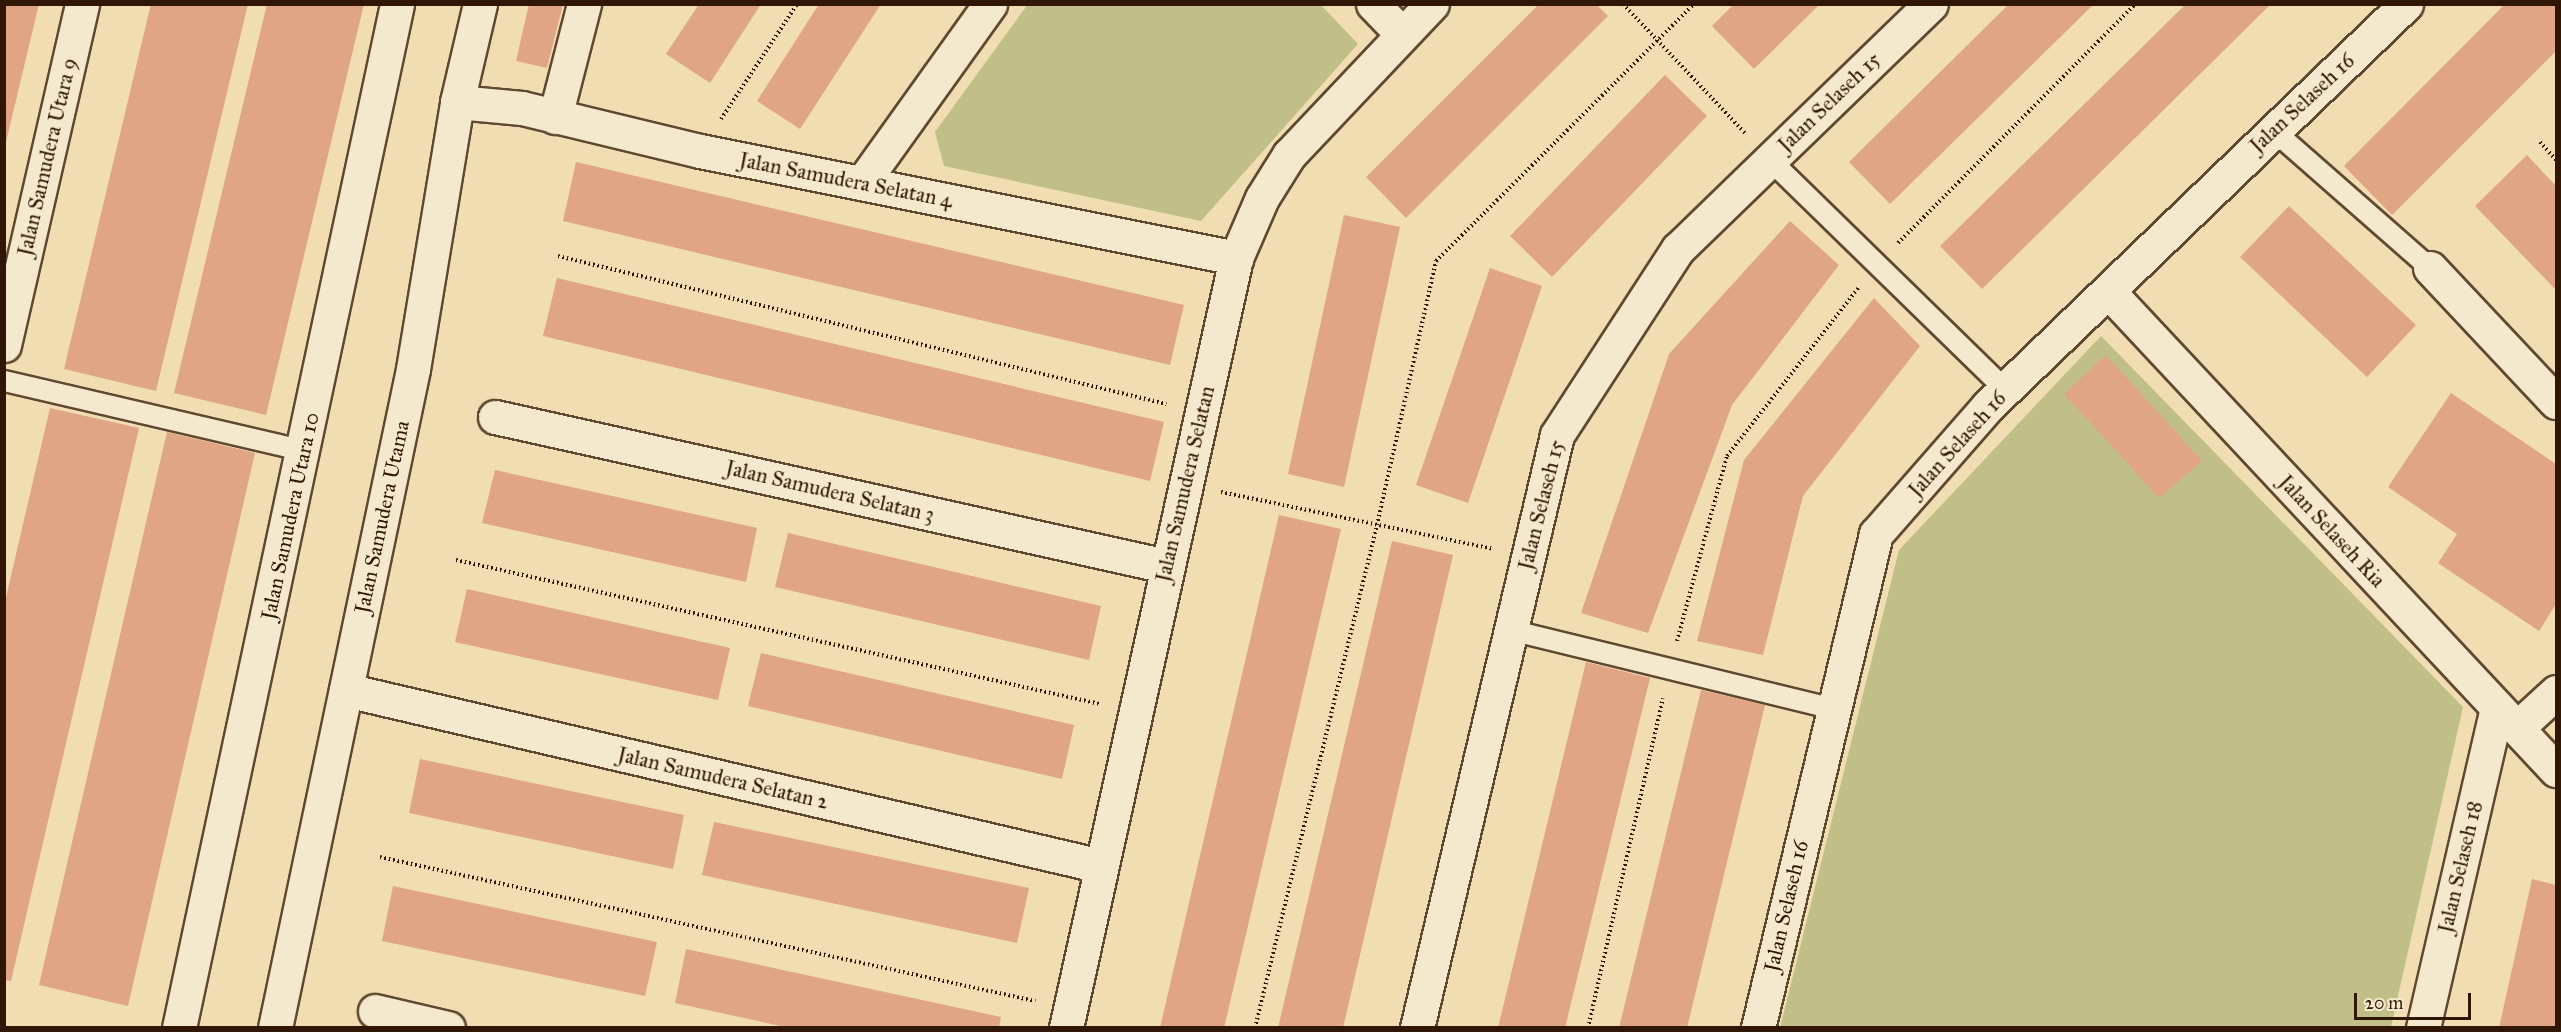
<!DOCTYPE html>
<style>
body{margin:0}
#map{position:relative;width:2561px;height:1032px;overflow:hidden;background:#f0ddb2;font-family:"IM FELL Great Primer",serif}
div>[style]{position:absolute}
.green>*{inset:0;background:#c0bf88}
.building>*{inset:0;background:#e0a585}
.path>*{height:4px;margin-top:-2px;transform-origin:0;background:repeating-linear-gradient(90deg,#301705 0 1.5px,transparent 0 4.5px)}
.roads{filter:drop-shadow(2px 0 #604830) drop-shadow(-2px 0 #604830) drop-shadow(0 2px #604830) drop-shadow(0 -2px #604830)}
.lane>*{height:20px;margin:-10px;padding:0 10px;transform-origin:10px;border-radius:10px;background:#f5e9cd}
.street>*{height:33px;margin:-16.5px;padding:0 16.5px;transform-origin:16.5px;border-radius:16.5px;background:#f5e9cd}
.secondary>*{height:33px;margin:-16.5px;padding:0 16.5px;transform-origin:16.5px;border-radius:16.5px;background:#f5e9cd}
span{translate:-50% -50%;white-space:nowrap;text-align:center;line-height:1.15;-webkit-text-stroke:5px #f5e9cd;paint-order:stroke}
.street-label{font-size:21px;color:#301705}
.frame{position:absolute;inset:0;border:6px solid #301705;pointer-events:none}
.scale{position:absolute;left:2354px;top:993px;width:117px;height:27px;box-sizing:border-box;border:3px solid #301705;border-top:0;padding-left:8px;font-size:18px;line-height:21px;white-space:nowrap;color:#301705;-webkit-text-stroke:4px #f5e9cd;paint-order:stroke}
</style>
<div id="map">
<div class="green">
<i style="clip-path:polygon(1028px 4px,1321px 5px,1358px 44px,1201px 221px,944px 166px,935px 132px)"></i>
<i style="clip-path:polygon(2101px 336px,2463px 707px,2391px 1027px,1780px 1028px,1899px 550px)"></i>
</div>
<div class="building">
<i style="clip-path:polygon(4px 4px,39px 4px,5px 146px,4px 146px)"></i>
<i style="clip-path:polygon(151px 4px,248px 4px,156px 391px,64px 369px)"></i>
<i style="clip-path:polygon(267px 4px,364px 4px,266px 415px,174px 393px)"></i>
<i style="clip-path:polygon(529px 4px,563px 4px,547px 68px,516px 61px)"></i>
<i style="clip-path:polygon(699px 4px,761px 4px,710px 83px,666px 54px)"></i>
<i style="clip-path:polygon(819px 4px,881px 4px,800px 129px,757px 101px)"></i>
<i style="clip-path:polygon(1539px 4px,1596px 4px,1608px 16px,1406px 218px,1366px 177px)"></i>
<i style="clip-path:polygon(1734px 4px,1820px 4px,1754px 69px,1712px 26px)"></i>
<i style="clip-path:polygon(2009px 4px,2094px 4px,1890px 204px,1849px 162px)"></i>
<i style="clip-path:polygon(2186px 4px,2271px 4px,1982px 289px,1940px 246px)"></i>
<i style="clip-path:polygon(2505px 4px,2556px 4px,2556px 51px,2392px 215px,2344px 166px)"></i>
<i style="clip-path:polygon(1665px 75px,1707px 116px,1552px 277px,1510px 236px)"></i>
<i style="clip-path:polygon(2527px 155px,2556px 186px,2556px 290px,2475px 206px)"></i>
<i style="clip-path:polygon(576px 162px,1184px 305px,1170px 365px,563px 221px)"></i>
<i style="clip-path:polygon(2289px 206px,2416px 325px,2367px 377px,2240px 257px)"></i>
<i style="clip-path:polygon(1344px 215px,1400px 227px,1344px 487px,1288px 474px)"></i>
<i style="clip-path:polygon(1790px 221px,1839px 265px,1732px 405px,1648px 633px,1581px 613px,1669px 354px)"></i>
<i style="clip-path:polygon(1490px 268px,1542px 286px,1468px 503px,1416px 485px)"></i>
<i style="clip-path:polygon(557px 278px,1164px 422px,1150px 481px,543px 336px)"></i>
<i style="clip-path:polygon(1874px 298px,1920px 346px,1803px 496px,1763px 655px,1697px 641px,1744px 460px)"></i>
<i style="clip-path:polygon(2106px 355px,2202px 461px,2159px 498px,2064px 394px)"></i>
<i style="clip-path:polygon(2451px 393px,2556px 464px,2556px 604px,2539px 631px,2438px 563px,2457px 534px,2388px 487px)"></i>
<i style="clip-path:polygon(50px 408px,139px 428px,11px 981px,4px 980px,4px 606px)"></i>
<i style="clip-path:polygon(167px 432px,255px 453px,128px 1006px,39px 985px)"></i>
<i style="clip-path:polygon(495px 470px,757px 528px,746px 582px,482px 523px)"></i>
<i style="clip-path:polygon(1279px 515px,1341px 529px,1224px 1028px,1160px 1028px)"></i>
<i style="clip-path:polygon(788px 533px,1101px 606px,1089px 660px,775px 587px)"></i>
<i style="clip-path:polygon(1392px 541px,1453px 555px,1343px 1028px,1278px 1028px)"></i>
<i style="clip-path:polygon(467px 589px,730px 648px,718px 700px,455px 642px)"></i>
<i style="clip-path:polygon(761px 653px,1074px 725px,1062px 779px,748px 706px)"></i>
<i style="clip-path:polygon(1586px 662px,1650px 678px,1565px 1028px,1498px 1028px)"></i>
<i style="clip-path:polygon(1701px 690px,1765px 705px,1687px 1028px,1619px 1028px)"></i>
<i style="clip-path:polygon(420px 759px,684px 815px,673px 869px,409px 813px)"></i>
<i style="clip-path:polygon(714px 822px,1029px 888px,1017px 943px,702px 875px)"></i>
<i style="clip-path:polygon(2532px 879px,2556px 885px,2556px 1028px,2499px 1028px)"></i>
<i style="clip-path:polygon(393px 886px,657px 942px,645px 996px,382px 941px)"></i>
<i style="clip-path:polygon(686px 949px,1001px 1017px,999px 1028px,790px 1028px,675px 1003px)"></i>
</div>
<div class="path">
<i style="left:1623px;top:4px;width:179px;rotate:46.6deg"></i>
<i style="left:721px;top:119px;width:138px;rotate:-56.5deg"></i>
<i style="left:2540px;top:142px;width:24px;rotate:48deg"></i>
<i style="left:1898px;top:243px;width:337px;rotate:-45.2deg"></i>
<i style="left:558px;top:256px;width:626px;rotate:13.68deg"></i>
<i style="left:1221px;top:492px;width:278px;rotate:11.8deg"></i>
<i style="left:456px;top:560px;width:660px;rotate:12.6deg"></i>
<i style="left:1677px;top:641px;width:192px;rotate:-74.9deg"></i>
<i style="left:1727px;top:456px;width:214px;rotate:-52deg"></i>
<i style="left:380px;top:857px;width:671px;rotate:12.4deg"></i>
<i style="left:1255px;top:1028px;width:518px;rotate:-76.37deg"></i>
<i style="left:1377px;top:525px;width:271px;rotate:-77.4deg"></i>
<i style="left:1436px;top:261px;width:364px;rotate:-44.9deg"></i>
<i style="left:1588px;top:1028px;width:338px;rotate:-77.2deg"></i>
</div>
<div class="roads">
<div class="lane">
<i style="left:2273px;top:130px;width:209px;rotate:41.3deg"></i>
<i style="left:1770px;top:160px;width:330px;rotate:44.3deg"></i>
<i style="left:4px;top:381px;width:308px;rotate:13.1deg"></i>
<i style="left:1510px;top:630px;width:330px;rotate:13.7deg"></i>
</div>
<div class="street">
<i style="left:1373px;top:4px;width:40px;rotate:46deg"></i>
<i style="left:457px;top:102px;width:65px;rotate:5.3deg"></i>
<i style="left:522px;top:108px;width:183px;rotate:13.6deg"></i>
<i style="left:700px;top:151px;width:547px;rotate:11.29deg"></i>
<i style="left:555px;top:117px;width:117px;rotate:-75.6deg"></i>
<i style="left:862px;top:183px;width:220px;rotate:-54.4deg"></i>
<i style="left:2430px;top:268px;width:184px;rotate:46.8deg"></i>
<i style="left:2108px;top:291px;width:656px;rotate:46.92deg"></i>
<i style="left:4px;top:345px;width:350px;rotate:-77.1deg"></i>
<i style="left:495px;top:417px;width:687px;rotate:12.52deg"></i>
<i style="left:346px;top:690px;width:775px;rotate:13.12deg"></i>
<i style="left:2517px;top:728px;width:53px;rotate:-42.7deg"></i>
<i style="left:375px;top:1011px;width:75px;rotate:13.1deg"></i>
<i style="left:179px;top:1028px;width:1047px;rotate:-77.98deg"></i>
<i style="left:1066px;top:1028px;width:789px;rotate:-77.55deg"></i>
<i style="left:1236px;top:258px;width:65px;rotate:-66.6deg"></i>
<i style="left:1262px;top:198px;width:51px;rotate:-57.9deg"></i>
<i style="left:1289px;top:155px;width:208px;rotate:-46.6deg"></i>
<i style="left:1417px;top:1028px;width:609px;rotate:-76.72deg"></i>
<i style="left:1557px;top:435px;width:222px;rotate:-57deg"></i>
<i style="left:1678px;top:249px;width:352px;rotate:-44.1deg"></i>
<i style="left:1758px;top:1028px;width:508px;rotate:-76.57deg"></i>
<i style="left:1876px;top:534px;width:170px;rotate:-48.8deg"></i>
<i style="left:1988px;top:406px;width:580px;rotate:-43.88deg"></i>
<i style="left:2423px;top:1028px;width:329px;rotate:-77deg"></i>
</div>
<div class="secondary">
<i style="left:275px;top:1028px;width:673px;rotate:-78.17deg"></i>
<i style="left:413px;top:369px;width:271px;rotate:-80.6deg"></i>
<i style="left:457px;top:102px;width:101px;rotate:-76.8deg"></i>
</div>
</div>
<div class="street-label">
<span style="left:1829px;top:102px;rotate:-44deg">Jalan Selaseh 15</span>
<span style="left:2302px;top:103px;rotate:-43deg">Jalan Selaseh 16</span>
<span style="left:47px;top:157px;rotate:-77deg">Jalan Samudera Utara 9</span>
<span style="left:846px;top:180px;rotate:11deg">Jalan Samudera Selatan 4</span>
<span style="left:1957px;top:444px;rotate:-48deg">Jalan Selaseh 16</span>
<span style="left:1185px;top:484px;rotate:-77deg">Jalan Samudera Selatan</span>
<span style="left:830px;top:491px;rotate:13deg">Jalan Samudera Selatan 3</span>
<span style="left:1541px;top:505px;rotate:-76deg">Jalan Selaseh 15</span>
<span style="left:290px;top:516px;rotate:-78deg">Jalan Samudera Utara 10</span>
<span style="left:382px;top:517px;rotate:-78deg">Jalan Samudera Utama</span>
<span style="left:2332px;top:531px;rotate:47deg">Jalan Selaseh Ria</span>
<span style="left:723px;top:778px;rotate:13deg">Jalan Samudera Selatan 2</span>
<span style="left:2460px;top:867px;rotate:-77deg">Jalan Selaseh 18</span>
<span style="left:1786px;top:906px;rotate:-77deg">Jalan Selaseh 16</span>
</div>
<div class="frame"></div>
<div class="scale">20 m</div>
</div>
